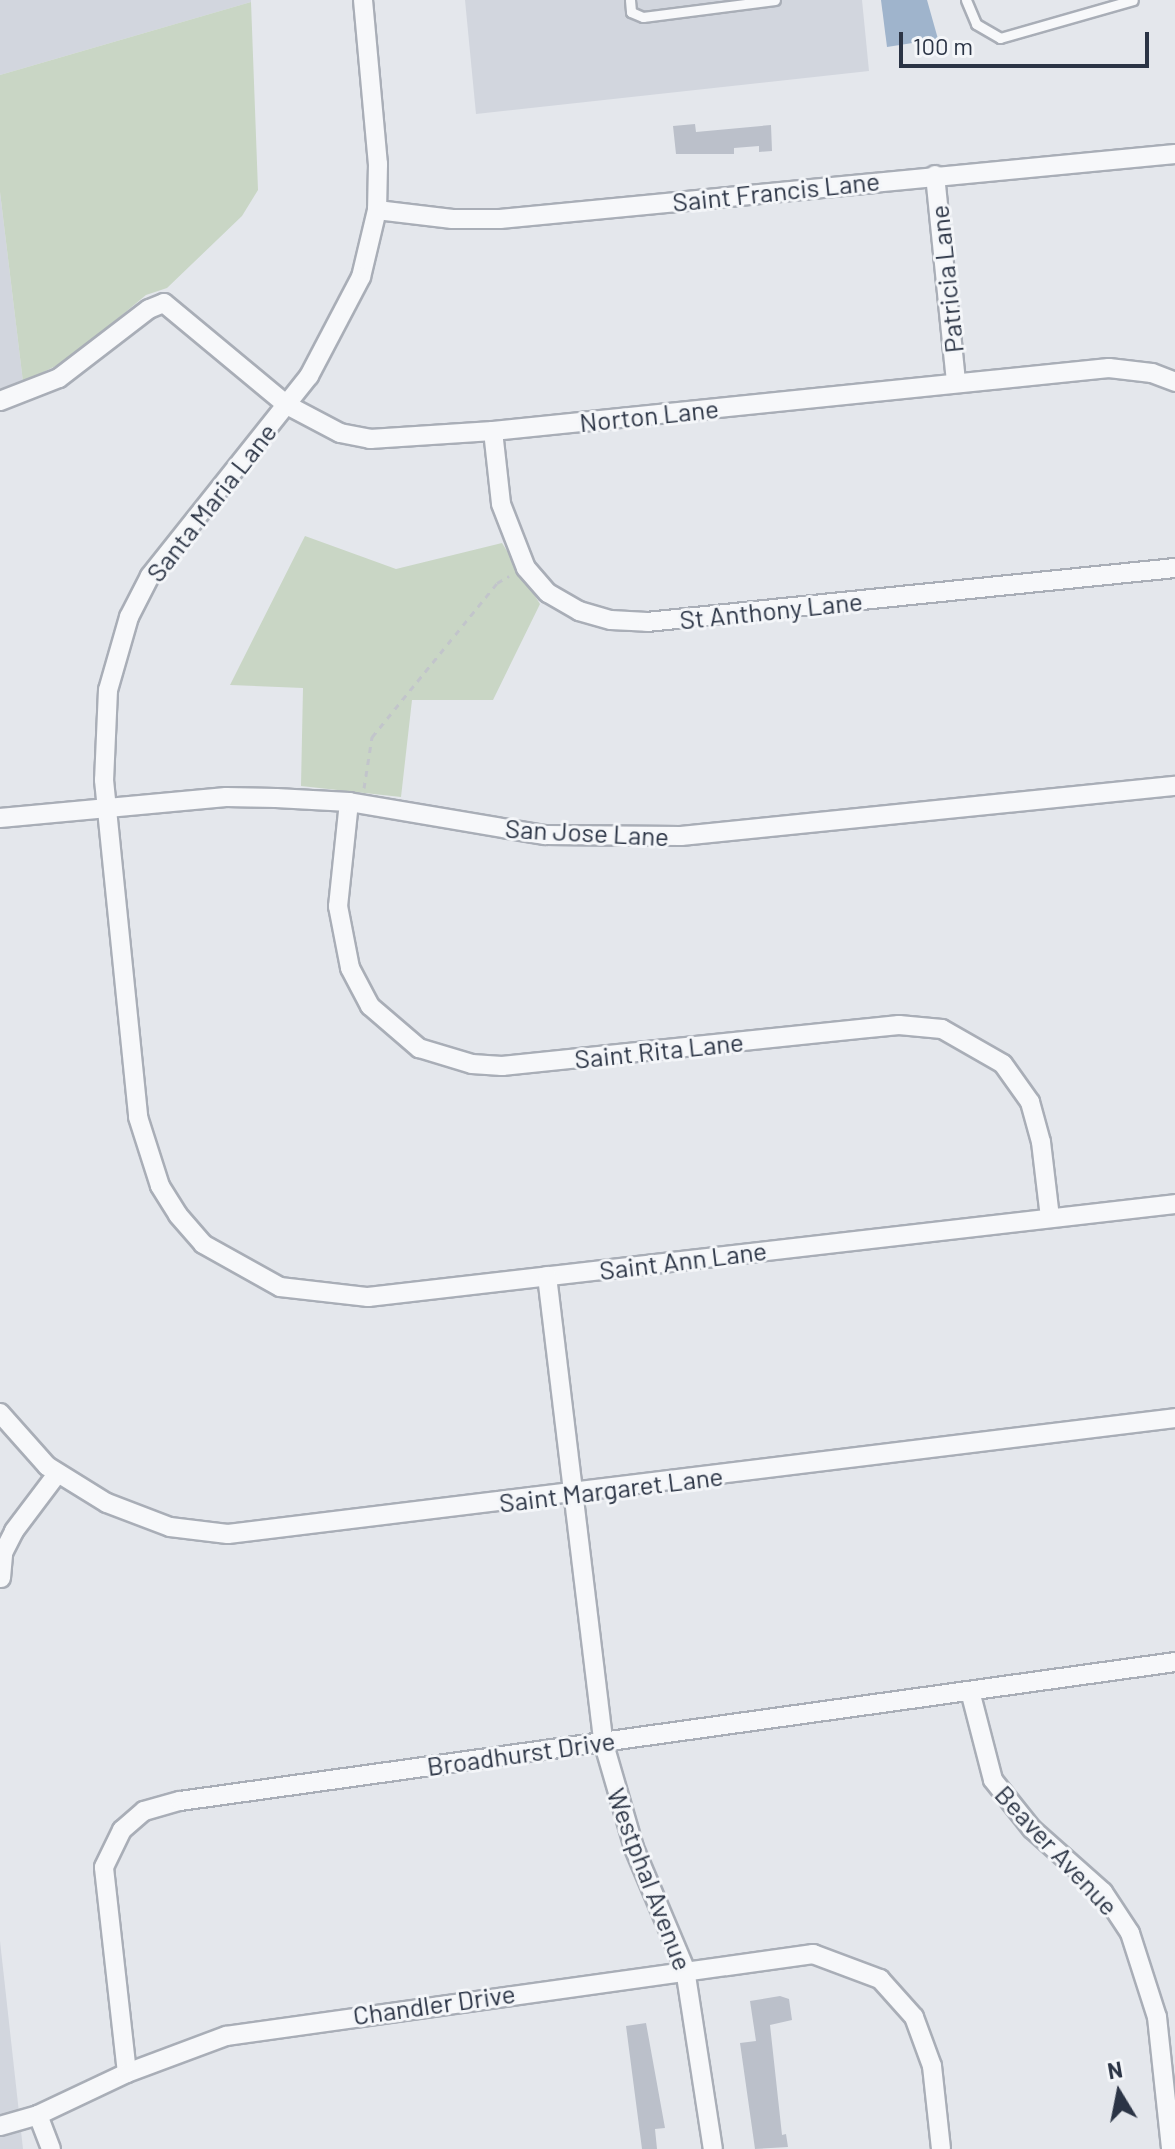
<!DOCTYPE html>
<style>
body{margin:0}
#map{position:relative;width:1175px;height:2149px;overflow:hidden;background:#e4e7ec;font-family:Barlow,sans-serif}
div>[style]{position:absolute}
.built>*{inset:0;background:#d2d6de}
.green>*{inset:0;background:#c9d6c5}
.water>*{inset:0;background:#9fb4cc}
.building>*{inset:0;background:#bbc0ca}
.path>*{height:3px;margin-top:-1.5px;transform-origin:0;background:repeating-linear-gradient(90deg,#c2c5cb 0 6px,transparent 0 12px)}
.roads{filter:drop-shadow(2px 0 #a9aeb7) drop-shadow(-2px 0 #a9aeb7) drop-shadow(0 2px #a9aeb7) drop-shadow(0 -2px #a9aeb7)}
.lane>*{height:9px;margin:-4.5px;padding:0 4.5px;transform-origin:4.5px;border-radius:4.5px;background:#f7f8fa}
.street>*{height:18px;margin:-9px;padding:0 9px;transform-origin:9px;border-radius:9px;background:#f7f8fa}
span{translate:-50% -50%;white-space:nowrap;text-align:center;line-height:1.15;-webkit-text-stroke:6px #f4f6f9;paint-order:stroke}
.street-label{font-size:26px;color:#2b3445}
.north{position:absolute;left:1079px;top:2053px;width:80px;height:80px;-webkit-text-stroke:6px #f4f6f9;paint-order:stroke;rotate:350deg;font-size:22px;font-weight:700;line-height:32px;text-align:center;color:#2b3445}
.north::after{content:'';display:block;margin:auto;width:28px;height:36px;background:#2b3445;clip-path:polygon(50% 0,100% 100%,50% 72%,0 100%)}
.scale{position:absolute;left:899px;top:32px;width:250px;height:36px;box-sizing:border-box;border:4px solid #2b3445;border-top:0;padding-left:10px;font-size:24px;line-height:28px;white-space:nowrap;color:#2b3445;-webkit-text-stroke:6px #f4f6f9;paint-order:stroke}
</style>
<div id="map">
<div class="built">
<i style="clip-path:polygon(0 0,251px 0,251px 2px,0 75px)"></i>
<i style="clip-path:polygon(465px 0,862px 0,869px 71px,476px 114px)"></i>
<i style="clip-path:polygon(0 192px,23px 382px,0 389px)"></i>
<i style="clip-path:polygon(0 1941px,23px 2149px,0 2149px)"></i>
</div>
<div class="green">
<i style="clip-path:polygon(251px 2px,258px 190px,242px 216px,167px 288px,146px 295px,68px 360px,23px 382px,0 192px,0 75px)"></i>
<i style="clip-path:polygon(305px 536px,396px 569px,502px 543px,540px 604px,493px 700px,412px 700px,401px 797px,301px 786px,303px 688px,230px 685px)"></i>
</div>
<div class="water">
<i style="clip-path:polygon(881px 0,927px 0,938px 39px,887px 47px)"></i>
</div>
<div class="building">
<i style="clip-path:polygon(695px 124px,696px 132px,771px 125px,772px 151px,759px 152px,759px 146px,734px 148px,734px 154px,676px 154px,673px 126px)"></i>
<i style="clip-path:polygon(780px 1996px,789px 1999px,792px 2020px,770px 2025px,782px 2135px,786px 2134px,788px 2147px,755px 2149px,740px 2043px,756px 2041px,750px 2001px)"></i>
<i style="clip-path:polygon(646px 2023px,665px 2128px,655px 2129px,657px 2149px,642px 2149px,626px 2026px)"></i>
</div>
<div class="path">
<i style="left:364px;top:788px;width:52px;rotate:-81.1deg"></i>
<i style="left:372px;top:737px;width:198px;rotate:-50.9deg"></i>
<i style="left:497px;top:583px;width:14px;rotate:-30deg"></i>
</div>
<div class="roads">
<div class="lane">
<i style="left:630px;top:0;width:12px;rotate:85deg"></i>
<i style="left:631px;top:12px;width:13px;rotate:23deg"></i>
<i style="left:643px;top:17px;width:133px;rotate:-7.3deg"></i>
<i style="left:966px;top:0;width:26px;rotate:67deg"></i>
<i style="left:976px;top:24px;width:28px;rotate:30deg"></i>
<i style="left:1000px;top:38px;width:138px;rotate:-15.9deg"></i>
</div>
<div class="street">
<i style="left:363px;top:0;width:165px;rotate:84.8deg"></i>
<i style="left:378px;top:164px;width:46px;rotate:91.2deg"></i>
<i style="left:377px;top:210px;width:69px;rotate:103.4deg"></i>
<i style="left:361px;top:277px;width:112px;rotate:117.7deg"></i>
<i style="left:309px;top:376px;width:256px;rotate:128.5deg"></i>
<i style="left:150px;top:576px;width:46px;rotate:117.1deg"></i>
<i style="left:129px;top:617px;width:76px;rotate:106deg"></i>
<i style="left:108px;top:690px;width:90px;rotate:92.5deg"></i>
<i style="left:104px;top:780px;width:339px;rotate:84.2deg"></i>
<i style="left:138px;top:1117px;width:72px;rotate:72.3deg"></i>
<i style="left:160px;top:1186px;width:34px;rotate:58deg"></i>
<i style="left:178px;top:1215px;width:38px;rotate:49deg"></i>
<i style="left:203px;top:1244px;width:88px;rotate:29.2deg"></i>
<i style="left:280px;top:1287px;width:89px;rotate:6.5deg"></i>
<i style="left:368px;top:1297px;width:812px;rotate:-6.57deg"></i>
<i style="left:935px;top:175px;width:209px;rotate:84.2deg"></i>
<i style="left:377px;top:210px;width:76px;rotate:6.8deg"></i>
<i style="left:452px;top:219px;width:48px"></i>
<i style="left:500px;top:219px;width:678px;rotate:-5.5deg"></i>
<i style="left:0;top:401px;width:63px;rotate:-21.3deg"></i>
<i style="left:59px;top:378px;width:113px;rotate:-37.5deg"></i>
<i style="left:149px;top:309px;width:16px;rotate:-22deg"></i>
<i style="left:164px;top:303px;width:160px;rotate:39.7deg"></i>
<i style="left:287px;top:405px;width:60px;rotate:27.8deg"></i>
<i style="left:340px;top:433px;width:31px;rotate:11deg"></i>
<i style="left:370px;top:439px;width:123px;rotate:-3.7deg"></i>
<i style="left:493px;top:431px;width:619px;rotate:-5.84deg"></i>
<i style="left:1109px;top:368px;width:43px;rotate:6.6deg"></i>
<i style="left:1152px;top:373px;width:25px;rotate:21deg"></i>
<i style="left:493px;top:431px;width:73px;rotate:83.7deg"></i>
<i style="left:501px;top:504px;width:69px;rotate:68.7deg"></i>
<i style="left:526px;top:568px;width:33px;rotate:49deg"></i>
<i style="left:548px;top:593px;width:36px;rotate:30deg"></i>
<i style="left:579px;top:611px;width:33px;rotate:16deg"></i>
<i style="left:611px;top:620px;width:36px;rotate:3deg"></i>
<i style="left:647px;top:622px;width:531px;rotate:-5.84deg"></i>
<i style="left:349px;top:802px;width:105px;rotate:96deg"></i>
<i style="left:338px;top:906px;width:63px;rotate:79deg"></i>
<i style="left:350px;top:968px;width:43px;rotate:62.2deg"></i>
<i style="left:370px;top:1006px;width:65px;rotate:40.6deg"></i>
<i style="left:419px;top:1048px;width:55px;rotate:16.8deg"></i>
<i style="left:472px;top:1064px;width:30px;rotate:4deg"></i>
<i style="left:502px;top:1066px;width:399px;rotate:-5.9deg"></i>
<i style="left:899px;top:1025px;width:43px;rotate:5.3deg"></i>
<i style="left:942px;top:1029px;width:70px;rotate:29.8deg"></i>
<i style="left:1003px;top:1064px;width:47px;rotate:54.6deg"></i>
<i style="left:1030px;top:1102px;width:41px;rotate:74.6deg"></i>
<i style="left:1041px;top:1142px;width:76px;rotate:83.2deg"></i>
<i style="left:0;top:818px;width:227px;rotate:-5.3deg"></i>
<i style="left:226px;top:797px;width:50px;rotate:1.1deg"></i>
<i style="left:276px;top:798px;width:73px;rotate:3.1deg"></i>
<i style="left:349px;top:802px;width:199px;rotate:9.6deg"></i>
<i style="left:545px;top:835px;width:136px;rotate:0.4deg"></i>
<i style="left:681px;top:836px;width:497px;rotate:-5.8deg"></i>
<i style="left:547px;top:1276px;width:468px;rotate:83.1deg"></i>
<i style="left:603px;top:1741px;width:111px;rotate:73.8deg"></i>
<i style="left:634px;top:1848px;width:131px;rotate:67.1deg"></i>
<i style="left:685px;top:1969px;width:182px;rotate:81.2deg"></i>
<i style="left:0;top:1413px;width:71px;rotate:48.4deg"></i>
<i style="left:47px;top:1466px;width:70px;rotate:31.7deg"></i>
<i style="left:107px;top:1503px;width:67px;rotate:20.9deg"></i>
<i style="left:170px;top:1527px;width:58px;rotate:6.9deg"></i>
<i style="left:228px;top:1534px;width:954px;rotate:-6.98deg"></i>
<i style="left:1px;top:1578px;width:25px;rotate:-85deg"></i>
<i style="left:3px;top:1553px;width:25px;rotate:-63deg"></i>
<i style="left:14px;top:1531px;width:71px;rotate:-53deg"></i>
<i style="left:970px;top:1691px;width:92px;rotate:75.5deg"></i>
<i style="left:993px;top:1780px;width:63px;rotate:51.5deg"></i>
<i style="left:1032px;top:1829px;width:95px;rotate:41.6deg"></i>
<i style="left:1103px;top:1892px;width:49px;rotate:56.6deg"></i>
<i style="left:1130px;top:1933px;width:88px;rotate:72.2deg"></i>
<i style="left:1157px;top:2017px;width:133px;rotate:83.9deg"></i>
<i style="left:127px;top:2073px;width:207px;rotate:-96.4deg"></i>
<i style="left:104px;top:1867px;width:41px;rotate:-64.1deg"></i>
<i style="left:122px;top:1830px;width:29px;rotate:-41deg"></i>
<i style="left:144px;top:1811px;width:37px;rotate:-16deg"></i>
<i style="left:180px;top:1801px;width:1005px;rotate:-7.95deg"></i>
<i style="left:38px;top:2115px;width:36px;rotate:69deg"></i>
<i style="left:0;top:2126px;width:40px;rotate:-16deg"></i>
<i style="left:38px;top:2115px;width:98px;rotate:-25.3deg"></i>
<i style="left:127px;top:2073px;width:106px;rotate:-20.5deg"></i>
<i style="left:226px;top:2036px;width:593px;rotate:-7.95deg"></i>
<i style="left:813px;top:1954px;width:72px;rotate:20.5deg"></i>
<i style="left:880px;top:1979px;width:51px;rotate:48.2deg"></i>
<i style="left:914px;top:2017px;width:52px;rotate:69.8deg"></i>
<i style="left:932px;top:2066px;width:83px;rotate:83.8deg"></i>
</div>
</div>
<div class="street-label">
<span style="left:776px;top:191px;rotate:-6deg">Saint Francis Lane</span>
<span style="left:946px;top:279px;rotate:-96deg">Patricia Lane</span>
<span style="left:649px;top:415px;rotate:-6deg">Norton Lane</span>
<span style="left:211px;top:502px;rotate:-52deg">Santa Maria Lane</span>
<span style="left:771px;top:610px;rotate:-6deg">St Anthony Lane</span>
<span style="left:587px;top:832px;rotate:3deg">San Jose Lane</span>
<span style="left:659px;top:1050px;rotate:-6deg">Saint Rita Lane</span>
<span style="left:683px;top:1260px;rotate:-7deg">Saint Ann Lane</span>
<span style="left:611px;top:1489px;rotate:-7deg">Saint Margaret Lane</span>
<span style="left:521px;top:1753px;rotate:-8deg">Broadhurst Drive</span>
<span style="left:1057px;top:1850px;rotate:47deg">Beaver Avenue</span>
<span style="left:650px;top:1879px;rotate:69deg">Westphal Avenue</span>
<span style="left:434px;top:2004px;rotate:-8deg">Chandler Drive</span>
</div>
<div class="north">N</div>
<div class="scale">100 m</div>
</div>
